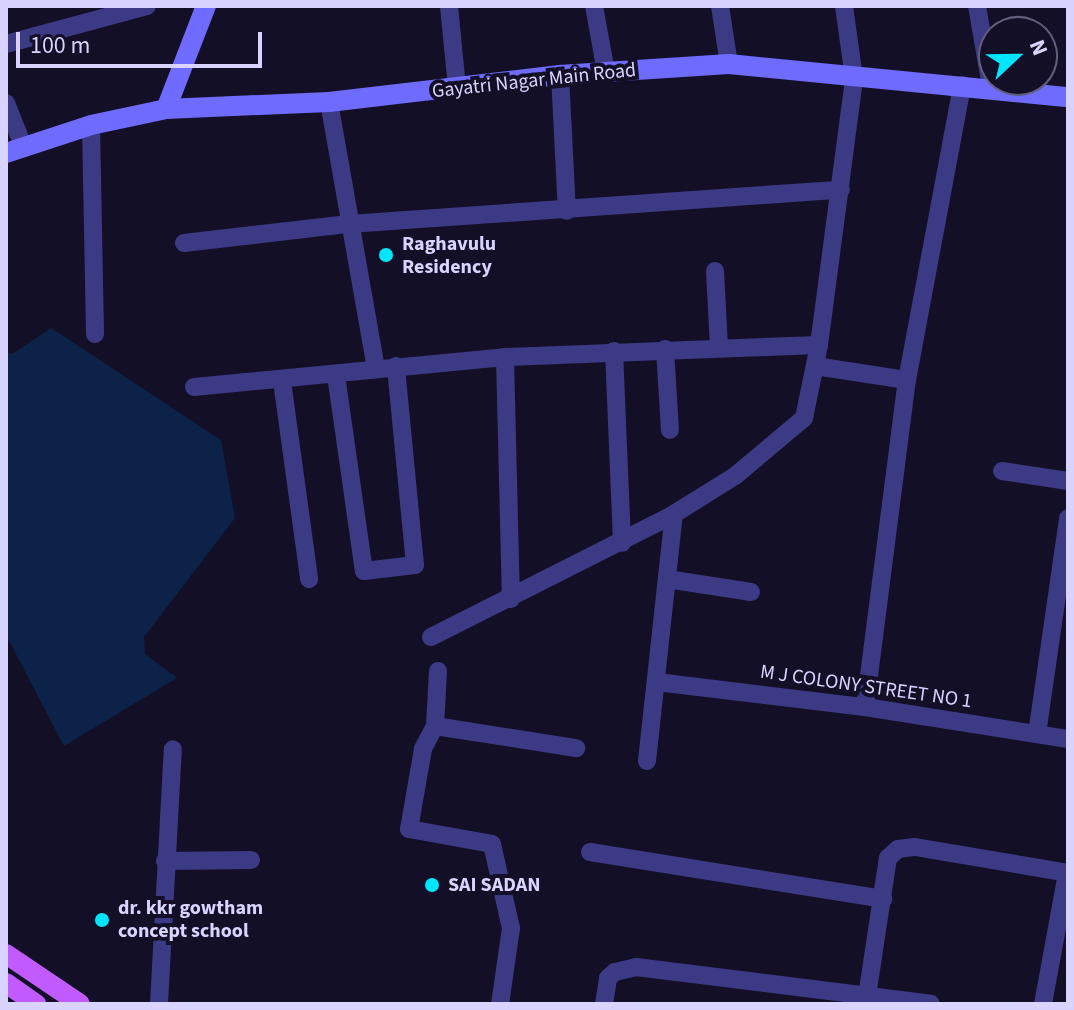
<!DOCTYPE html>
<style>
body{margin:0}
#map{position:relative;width:1074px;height:1010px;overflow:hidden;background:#130f26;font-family:"Source Sans 3",sans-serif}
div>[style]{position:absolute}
.water>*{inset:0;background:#0c2248}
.street>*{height:18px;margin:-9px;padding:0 9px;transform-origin:9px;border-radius:9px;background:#3d3a85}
.secondary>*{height:20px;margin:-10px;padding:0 10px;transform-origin:10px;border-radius:10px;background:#6f6bff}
.primary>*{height:20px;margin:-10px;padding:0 10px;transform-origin:10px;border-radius:10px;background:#c25bff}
.dots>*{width:22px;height:22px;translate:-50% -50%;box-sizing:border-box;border:4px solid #130f26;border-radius:50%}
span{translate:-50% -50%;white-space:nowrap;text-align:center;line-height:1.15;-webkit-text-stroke:8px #130f26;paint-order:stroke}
.street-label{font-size:20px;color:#d9d4ff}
.poi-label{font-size:20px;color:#d9d4ff;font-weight:700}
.left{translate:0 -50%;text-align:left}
.frame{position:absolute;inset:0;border:8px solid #d9d4ff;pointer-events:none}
.north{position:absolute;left:978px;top:16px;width:80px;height:80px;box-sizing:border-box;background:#130f26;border:2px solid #625e7d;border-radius:50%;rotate:68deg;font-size:22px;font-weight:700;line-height:32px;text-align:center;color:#d9d4ff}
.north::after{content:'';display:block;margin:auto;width:28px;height:36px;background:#00e5ff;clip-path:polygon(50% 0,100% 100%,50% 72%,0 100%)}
.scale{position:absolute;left:16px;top:32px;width:246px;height:36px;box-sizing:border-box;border:4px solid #d9d4ff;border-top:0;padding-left:10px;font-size:24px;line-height:28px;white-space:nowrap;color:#d9d4ff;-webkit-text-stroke:6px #130f26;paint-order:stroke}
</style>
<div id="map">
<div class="water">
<i style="clip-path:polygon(51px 328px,221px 440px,235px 518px,144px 637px,145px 654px,177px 678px,64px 746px,6px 635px,6px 352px,12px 354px)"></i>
</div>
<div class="street">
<i style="left:449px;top:6px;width:82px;rotate:84.4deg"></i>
<i style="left:594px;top:6px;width:67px;rotate:79.7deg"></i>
<i style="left:720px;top:6px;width:59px;rotate:81.2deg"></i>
<i style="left:977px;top:6px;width:81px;rotate:80.1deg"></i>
<i style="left:6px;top:44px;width:146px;rotate:-15.1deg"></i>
<i style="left:560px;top:75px;width:136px;rotate:87.1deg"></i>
<i style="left:329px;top:102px;width:270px;rotate:80deg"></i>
<i style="left:6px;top:103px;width:48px;rotate:68.2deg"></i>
<i style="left:91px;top:125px;width:209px;rotate:88.9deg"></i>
<i style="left:184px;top:243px;width:166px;rotate:-6.6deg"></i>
<i style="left:349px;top:224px;width:493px;rotate:-4deg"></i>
<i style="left:715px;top:271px;width:76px;rotate:87deg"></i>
<i style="left:665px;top:349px;width:81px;rotate:86.5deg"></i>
<i style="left:614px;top:351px;width:192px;rotate:87.6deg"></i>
<i style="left:505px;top:357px;width:242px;rotate:88.6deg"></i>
<i style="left:815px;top:366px;width:93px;rotate:8.7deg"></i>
<i style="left:336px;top:375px;width:198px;rotate:81.9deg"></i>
<i style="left:364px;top:571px;width:51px;rotate:-6.7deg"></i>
<i style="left:415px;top:565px;width:200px;rotate:-95.5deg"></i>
<i style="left:282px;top:381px;width:200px;rotate:82.2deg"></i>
<i style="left:194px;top:387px;width:312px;rotate:-5.5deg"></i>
<i style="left:505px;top:357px;width:314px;rotate:-2.2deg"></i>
<i style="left:1002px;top:471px;width:67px;rotate:8.6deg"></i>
<i style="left:667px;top:579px;width:85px;rotate:8.8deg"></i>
<i style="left:431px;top:637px;width:272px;rotate:-26.8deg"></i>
<i style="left:674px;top:514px;width:72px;rotate:-31.9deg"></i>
<i style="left:735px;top:476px;width:90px;rotate:-40deg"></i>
<i style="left:804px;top:418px;width:75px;rotate:-78.4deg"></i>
<i style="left:819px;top:345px;width:269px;rotate:-82.5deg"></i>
<i style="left:854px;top:78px;width:73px;rotate:-97.9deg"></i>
<i style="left:438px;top:671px;width:55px;rotate:93.1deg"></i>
<i style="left:435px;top:726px;width:26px;rotate:118deg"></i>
<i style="left:423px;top:749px;width:81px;rotate:99.9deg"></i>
<i style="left:409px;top:829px;width:84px;rotate:10.2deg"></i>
<i style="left:492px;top:844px;width:86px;rotate:77.3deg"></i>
<i style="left:511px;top:928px;width:77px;rotate:98.2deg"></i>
<i style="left:657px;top:682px;width:209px;rotate:6.9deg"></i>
<i style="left:865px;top:707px;width:206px;rotate:9deg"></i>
<i style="left:865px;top:707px;width:330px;rotate:-82.7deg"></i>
<i style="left:907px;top:380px;width:300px;rotate:-79.4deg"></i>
<i style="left:435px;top:726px;width:143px;rotate:8.9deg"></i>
<i style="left:1037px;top:734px;width:218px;rotate:-81.8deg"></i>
<i style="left:647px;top:761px;width:248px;rotate:-83.8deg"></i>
<i style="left:590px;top:852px;width:297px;rotate:9.1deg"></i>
<i style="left:165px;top:861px;width:86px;rotate:-0.7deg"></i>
<i style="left:866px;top:1003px;width:147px;rotate:-81.4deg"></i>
<i style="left:888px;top:858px;width:13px;rotate:-42deg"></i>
<i style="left:898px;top:849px;width:17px;rotate:-7deg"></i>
<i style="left:915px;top:847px;width:155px;rotate:9.6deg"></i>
<i style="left:159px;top:1004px;width:255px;rotate:-86.9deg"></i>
<i style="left:604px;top:1004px;width:26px;rotate:-81deg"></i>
<i style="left:608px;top:978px;width:9px;rotate:-41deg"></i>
<i style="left:615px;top:972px;width:22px;rotate:-13deg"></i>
<i style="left:636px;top:967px;width:297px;rotate:7.1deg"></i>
<i style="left:1043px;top:1004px;width:133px;rotate:-79.6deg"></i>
</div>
<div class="secondary">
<i style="left:166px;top:109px;width:110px;rotate:-68.8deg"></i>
<i style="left:6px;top:153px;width:89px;rotate:-18.2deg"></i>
<i style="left:91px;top:125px;width:77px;rotate:-12deg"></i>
<i style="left:166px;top:109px;width:163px;rotate:-2.5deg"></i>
<i style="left:329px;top:102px;width:233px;rotate:-6.7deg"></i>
<i style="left:560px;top:75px;width:169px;rotate:-3.7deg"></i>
<i style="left:729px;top:64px;width:341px;rotate:5.6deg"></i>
</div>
<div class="primary">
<i style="left:6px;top:954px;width:89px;rotate:34deg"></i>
<i style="left:6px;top:983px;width:37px;rotate:35deg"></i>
</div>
<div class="dots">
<i style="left:386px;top:255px;background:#00e5ff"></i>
<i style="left:432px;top:885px;background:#00e5ff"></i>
<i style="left:102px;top:920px;background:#00e5ff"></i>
</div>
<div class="street-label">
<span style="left:534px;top:81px;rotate:-6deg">Gayatri Nagar Main Road</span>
<span style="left:866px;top:687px;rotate:8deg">M J COLONY STREET NO 1</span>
</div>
<div class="poi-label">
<span class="left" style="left:402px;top:256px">Raghavulu<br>Residency</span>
<span class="left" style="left:448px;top:885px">SAI SADAN</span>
<span class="left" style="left:118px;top:920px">dr. kkr gowtham<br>concept school</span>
</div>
<div class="frame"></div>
<div class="north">N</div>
<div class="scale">100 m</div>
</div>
